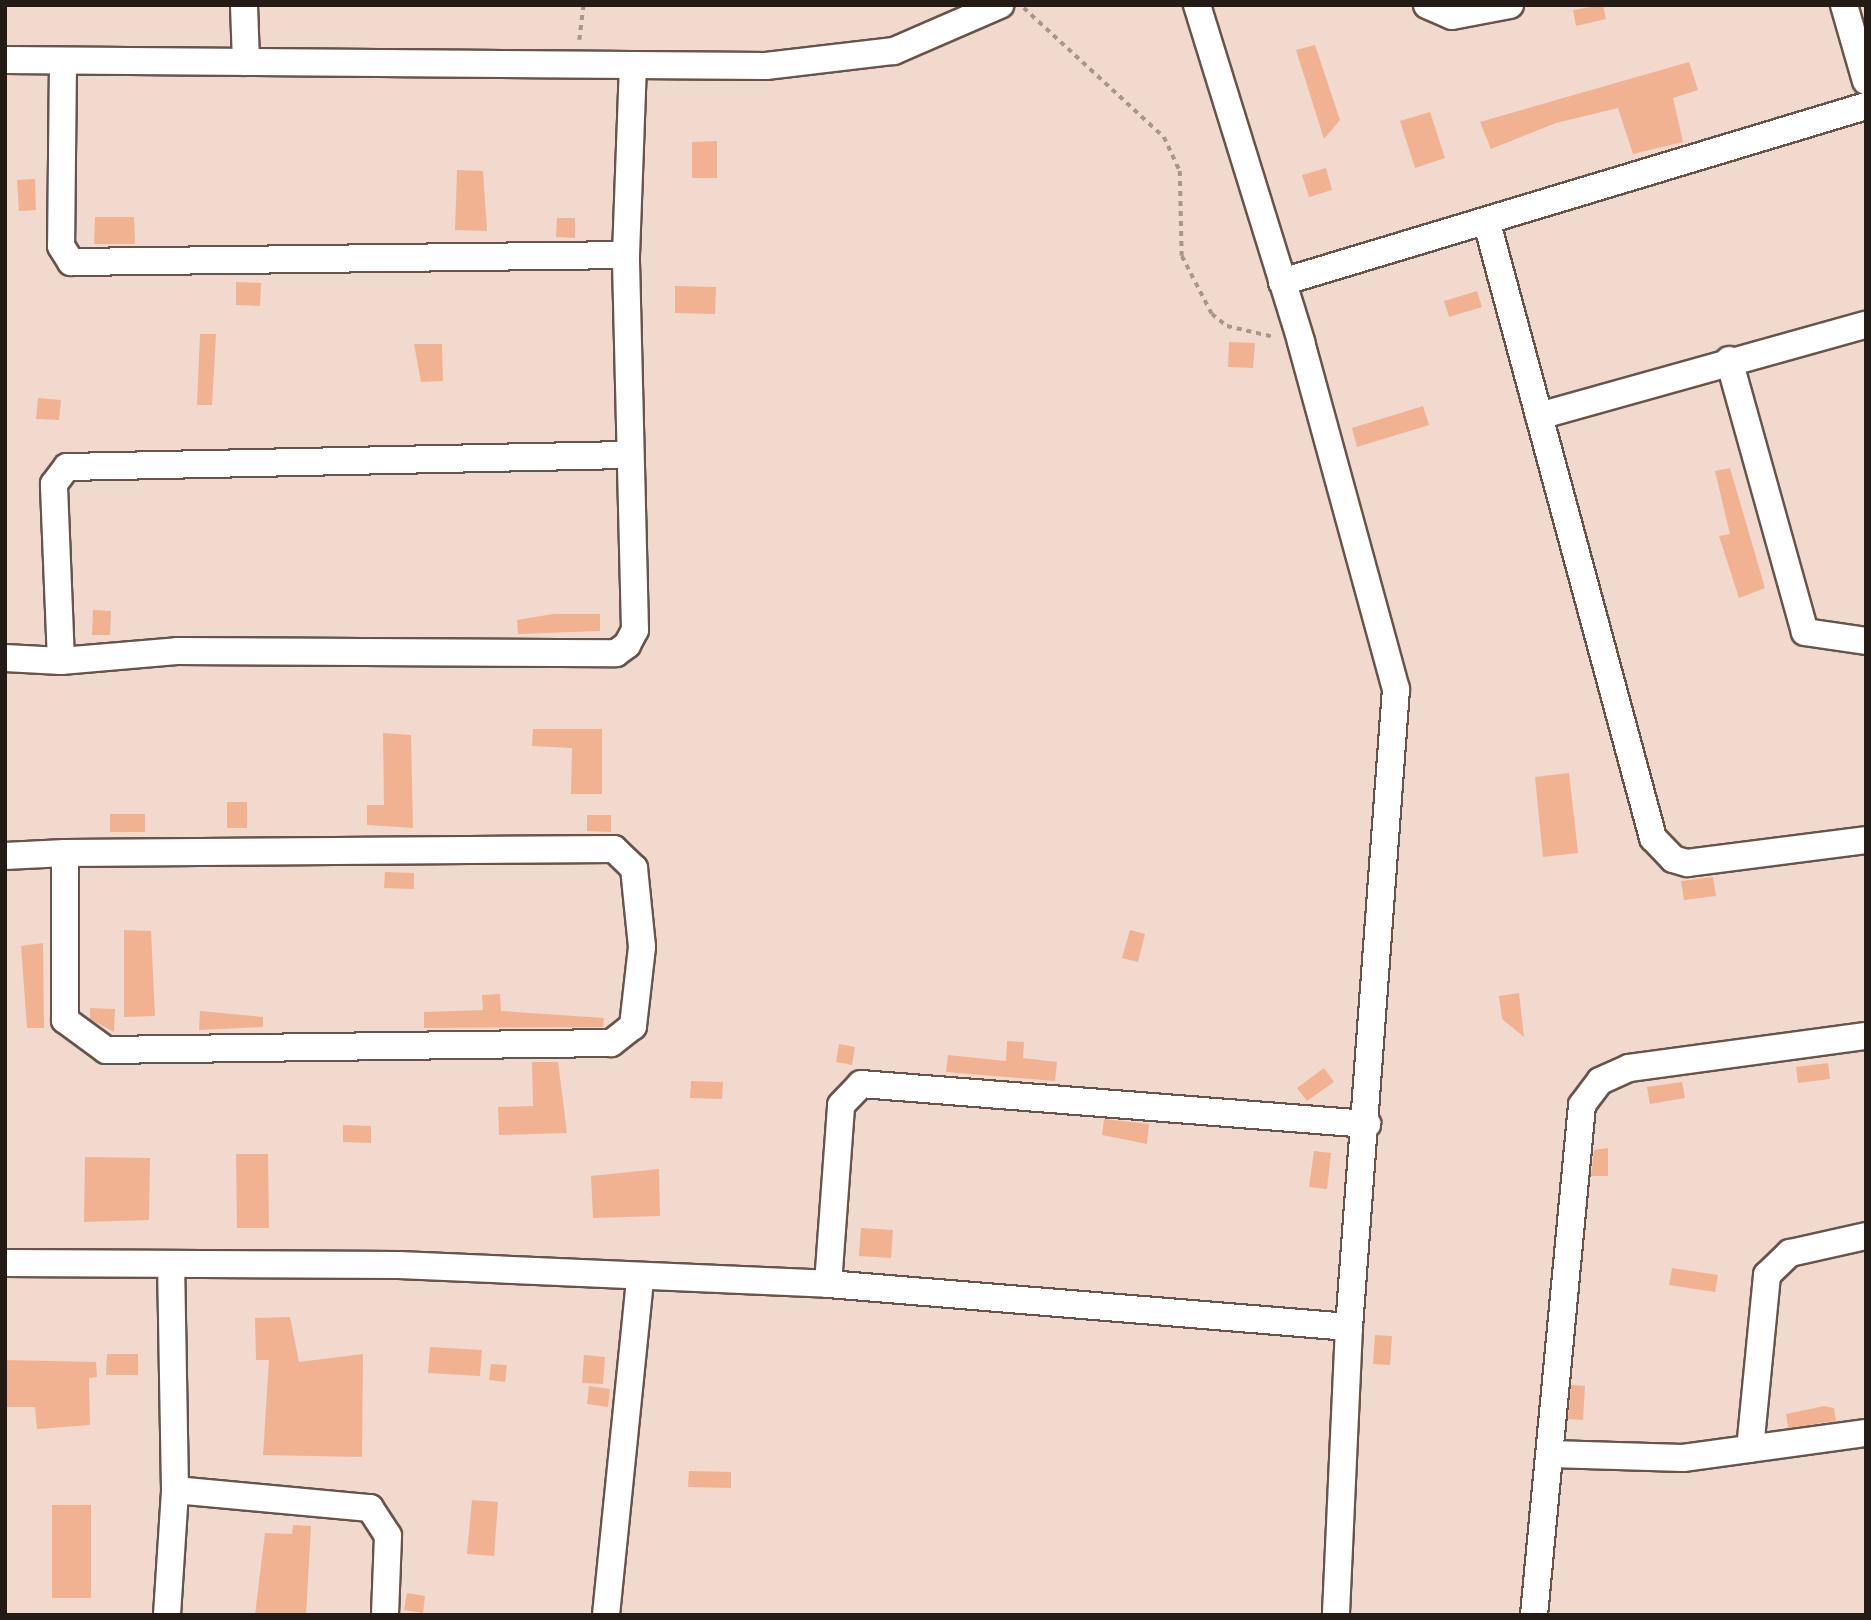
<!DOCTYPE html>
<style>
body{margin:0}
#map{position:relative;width:1871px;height:1620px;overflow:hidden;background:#f1d9cd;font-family:"Crimson Pro",serif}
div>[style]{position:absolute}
.building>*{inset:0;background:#f1b292}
.path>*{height:3.5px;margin-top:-1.75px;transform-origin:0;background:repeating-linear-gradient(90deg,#a8958c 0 5px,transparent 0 10px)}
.roads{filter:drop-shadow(2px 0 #68544a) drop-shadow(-2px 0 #68544a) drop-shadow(0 2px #68544a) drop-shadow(0 -2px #68544a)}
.minor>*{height:26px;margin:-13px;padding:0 13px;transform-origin:13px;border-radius:13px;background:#fff}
span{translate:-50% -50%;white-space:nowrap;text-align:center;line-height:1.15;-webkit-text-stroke:5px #f1d9cd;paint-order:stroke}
.frame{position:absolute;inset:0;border:7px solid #241b17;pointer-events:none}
</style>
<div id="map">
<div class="building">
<i style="clip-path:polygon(1603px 5px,1606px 19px,1576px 26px,1573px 10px)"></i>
<i style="clip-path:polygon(1315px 45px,1340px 120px,1324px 139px,1296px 50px)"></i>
<i style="clip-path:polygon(1689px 62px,1698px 90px,1673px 98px,1683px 142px,1633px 154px,1618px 108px,1556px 123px,1491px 149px,1480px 122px)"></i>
<i style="clip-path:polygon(1430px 112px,1445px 158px,1415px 168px,1400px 121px)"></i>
<i style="clip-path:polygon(717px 141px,717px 178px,692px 178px,692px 142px)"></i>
<i style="clip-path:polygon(1326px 168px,1332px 190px,1309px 197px,1302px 175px)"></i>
<i style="clip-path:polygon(457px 170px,483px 171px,487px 231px,455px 230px)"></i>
<i style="clip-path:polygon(35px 179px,36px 210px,19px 211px,17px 180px)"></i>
<i style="clip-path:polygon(95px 217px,134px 217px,135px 244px,94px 244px)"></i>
<i style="clip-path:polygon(557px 218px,575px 218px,575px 238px,556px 237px)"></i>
<i style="clip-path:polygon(236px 282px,261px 283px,260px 306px,236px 305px)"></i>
<i style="clip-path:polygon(675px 286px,716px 287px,715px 314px,675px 313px)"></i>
<i style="clip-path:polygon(1477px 291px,1482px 307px,1449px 317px,1444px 301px)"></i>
<i style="clip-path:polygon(200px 334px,216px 334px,212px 405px,197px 405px)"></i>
<i style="clip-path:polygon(1229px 342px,1255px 343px,1253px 368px,1228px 367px)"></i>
<i style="clip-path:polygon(414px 344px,442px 344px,443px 381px,421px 382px)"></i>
<i style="clip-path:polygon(38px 398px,61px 400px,59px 420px,36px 419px)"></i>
<i style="clip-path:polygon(1423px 406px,1429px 425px,1357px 447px,1352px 428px)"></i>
<i style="clip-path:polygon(1730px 468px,1765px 588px,1739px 598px,1719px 536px,1730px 534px,1715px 471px)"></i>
<i style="clip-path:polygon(93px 610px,111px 611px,110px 635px,92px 635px)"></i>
<i style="clip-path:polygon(553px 614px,600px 614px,600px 631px,518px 634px,517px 620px)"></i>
<i style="clip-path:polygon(533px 729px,602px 729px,602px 794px,571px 794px,572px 748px,532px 746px)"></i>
<i style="clip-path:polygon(383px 733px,411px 735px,413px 828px,367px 825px,367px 805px,384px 805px)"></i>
<i style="clip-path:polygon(1569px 773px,1578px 853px,1543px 857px,1535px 777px)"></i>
<i style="clip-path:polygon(227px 802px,247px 802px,247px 828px,227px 828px)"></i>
<i style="clip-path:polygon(110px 814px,145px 814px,145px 832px,110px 832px)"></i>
<i style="clip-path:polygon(587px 815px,611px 815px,611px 832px,587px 831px)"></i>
<i style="clip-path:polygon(385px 872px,414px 873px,414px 889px,384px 888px)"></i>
<i style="clip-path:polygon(1713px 877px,1716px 896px,1684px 900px,1681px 881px)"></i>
<i style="clip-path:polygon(124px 930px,151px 931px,155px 1016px,124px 1017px)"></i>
<i style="clip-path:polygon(1130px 930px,1145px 934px,1138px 962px,1122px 958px)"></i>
<i style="clip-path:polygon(43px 943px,44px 1028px,27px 1028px,21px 946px)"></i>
<i style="clip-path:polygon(1519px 993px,1524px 1037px,1502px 1019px,1499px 996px)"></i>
<i style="clip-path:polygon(500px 994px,501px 1011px,604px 1018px,603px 1027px,424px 1028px,424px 1012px,483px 1010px,482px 995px)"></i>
<i style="clip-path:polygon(90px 1008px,115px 1009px,114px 1032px,90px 1019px)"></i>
<i style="clip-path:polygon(200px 1011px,263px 1017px,263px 1027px,199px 1030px)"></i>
<i style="clip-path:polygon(1007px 1041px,1024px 1042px,1023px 1058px,1057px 1062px,1055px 1081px,946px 1072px,948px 1055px,1006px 1061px)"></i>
<i style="clip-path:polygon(839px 1044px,855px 1047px,852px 1065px,836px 1062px)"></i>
<i style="clip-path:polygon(532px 1062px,558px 1062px,567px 1133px,499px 1135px,498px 1107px,533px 1106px)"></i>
<i style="clip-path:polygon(1828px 1063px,1830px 1079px,1798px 1083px,1796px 1067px)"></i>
<i style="clip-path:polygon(1324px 1068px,1334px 1082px,1307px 1101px,1297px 1088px)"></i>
<i style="clip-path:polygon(691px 1081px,723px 1082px,722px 1099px,690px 1098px)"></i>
<i style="clip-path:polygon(1682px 1082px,1685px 1098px,1650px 1104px,1647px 1087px)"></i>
<i style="clip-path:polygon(1104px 1119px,1149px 1124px,1147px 1144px,1102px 1135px)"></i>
<i style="clip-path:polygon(343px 1125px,371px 1126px,371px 1143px,343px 1142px)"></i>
<i style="clip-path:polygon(1608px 1148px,1608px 1176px,1591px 1176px,1594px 1150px)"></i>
<i style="clip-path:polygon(1314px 1151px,1331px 1153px,1327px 1189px,1309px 1187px)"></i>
<i style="clip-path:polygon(236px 1154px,268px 1154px,269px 1228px,237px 1228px)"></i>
<i style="clip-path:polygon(85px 1157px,150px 1158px,149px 1220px,84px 1222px)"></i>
<i style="clip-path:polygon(659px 1169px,660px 1216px,593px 1218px,591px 1176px)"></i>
<i style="clip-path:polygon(861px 1228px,893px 1230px,891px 1258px,859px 1256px)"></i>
<i style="clip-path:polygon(1672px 1268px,1718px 1275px,1715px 1292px,1669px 1285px)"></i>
<i style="clip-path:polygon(290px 1317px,299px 1362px,363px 1354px,362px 1457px,263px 1455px,269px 1360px,256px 1360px,255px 1318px)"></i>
<i style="clip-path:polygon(1375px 1335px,1392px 1336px,1390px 1365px,1373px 1364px)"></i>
<i style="clip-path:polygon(430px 1347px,482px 1350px,480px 1376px,428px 1373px)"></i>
<i style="clip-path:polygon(107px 1354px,138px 1354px,138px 1375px,106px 1375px)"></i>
<i style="clip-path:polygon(584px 1355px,605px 1357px,603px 1384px,582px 1383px)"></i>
<i style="clip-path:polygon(5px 1360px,96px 1362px,97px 1377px,89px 1378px,90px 1425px,37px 1429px,35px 1407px,5px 1407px)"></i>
<i style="clip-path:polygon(491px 1364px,507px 1365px,505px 1382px,489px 1380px)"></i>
<i style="clip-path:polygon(1571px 1385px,1585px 1386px,1583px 1420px,1568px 1419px)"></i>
<i style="clip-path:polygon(589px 1386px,610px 1389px,608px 1407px,587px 1404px)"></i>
<i style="clip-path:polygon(1824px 1406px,1834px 1408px,1836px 1421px,1788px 1428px,1786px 1414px)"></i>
<i style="clip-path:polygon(689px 1471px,731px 1472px,731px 1488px,688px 1487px)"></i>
<i style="clip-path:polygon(472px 1500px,498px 1502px,494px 1556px,467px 1554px)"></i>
<i style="clip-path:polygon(52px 1505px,91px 1505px,91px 1598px,52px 1598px)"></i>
<i style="clip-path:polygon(293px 1525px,311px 1526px,306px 1615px,255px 1615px,265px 1533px,292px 1534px)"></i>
<i style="clip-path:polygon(407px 1593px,425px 1596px,423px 1613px,404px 1610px)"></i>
</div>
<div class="path">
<i style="left:1024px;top:8px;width:190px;rotate:42.7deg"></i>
<i style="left:1164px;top:137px;width:38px;rotate:65deg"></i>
<i style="left:1180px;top:171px;width:85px;rotate:88.7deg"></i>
<i style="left:1182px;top:256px;width:65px;rotate:62.7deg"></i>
<i style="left:1212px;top:314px;width:19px;rotate:39deg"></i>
<i style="left:1227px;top:326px;width:48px;rotate:13.2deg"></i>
<i style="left:579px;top:40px;width:35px;rotate:-83deg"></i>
</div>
<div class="roads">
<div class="minor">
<i style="left:244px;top:5px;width:57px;rotate:88deg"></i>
<i style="left:1197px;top:5px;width:353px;rotate:72.8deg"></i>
<i style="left:1301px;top:342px;width:360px;rotate:74.7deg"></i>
<i style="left:1396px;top:689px;width:640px;rotate:94.21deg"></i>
<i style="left:1349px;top:1327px;width:288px;rotate:92.6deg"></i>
<i style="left:1427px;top:5px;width:27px;rotate:24deg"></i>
<i style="left:1452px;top:16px;width:59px;rotate:-10.7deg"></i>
<i style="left:1844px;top:5px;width:79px;rotate:73.9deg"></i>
<i style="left:5px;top:60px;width:761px;rotate:0.45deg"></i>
<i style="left:766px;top:66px;width:129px;rotate:-6.7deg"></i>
<i style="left:894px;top:51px;width:116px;rotate:-23.5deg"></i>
<i style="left:63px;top:62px;width:184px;rotate:90.6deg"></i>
<i style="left:61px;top:246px;width:19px;rotate:58deg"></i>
<i style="left:71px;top:262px;width:555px;rotate:-0.72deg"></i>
<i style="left:1487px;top:223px;width:637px;rotate:74.89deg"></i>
<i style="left:1653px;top:838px;width:29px;rotate:46deg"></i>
<i style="left:1673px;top:859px;width:15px;rotate:16deg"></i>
<i style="left:1687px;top:863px;width:180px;rotate:-7.3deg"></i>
<i style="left:1282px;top:282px;width:610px;rotate:-16.77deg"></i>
<i style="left:1729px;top:360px;width:282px;rotate:74.4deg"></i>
<i style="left:1805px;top:632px;width:62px;rotate:8.4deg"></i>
<i style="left:1539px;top:416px;width:339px;rotate:-15.6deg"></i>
<i style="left:5px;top:658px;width:56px;rotate:3.1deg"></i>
<i style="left:61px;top:661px;width:116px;rotate:-4.9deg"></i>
<i style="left:177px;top:651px;width:439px;rotate:0.3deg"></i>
<i style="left:616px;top:653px;width:14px;rotate:-36deg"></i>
<i style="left:627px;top:645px;width:17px;rotate:-62deg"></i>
<i style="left:635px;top:630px;width:375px;rotate:-91.4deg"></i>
<i style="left:626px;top:255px;width:190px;rotate:-87.9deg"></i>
<i style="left:61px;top:661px;width:177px;rotate:-92.3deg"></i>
<i style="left:54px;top:484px;width:21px;rotate:-53deg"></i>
<i style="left:67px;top:467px;width:559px;rotate:-1.23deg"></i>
<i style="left:5px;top:856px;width:60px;rotate:-2.9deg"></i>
<i style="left:65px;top:853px;width:549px;rotate:-0.42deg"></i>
<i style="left:614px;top:849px;width:28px;rotate:44deg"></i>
<i style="left:634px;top:868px;width:79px;rotate:84.2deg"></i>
<i style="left:642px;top:947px;width:80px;rotate:96.5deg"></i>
<i style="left:633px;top:1026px;width:28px;rotate:142deg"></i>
<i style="left:611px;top:1043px;width:505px;rotate:179.21deg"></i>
<i style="left:106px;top:1050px;width:51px;rotate:-143.8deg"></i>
<i style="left:65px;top:1020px;width:167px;rotate:-90deg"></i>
<i style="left:5px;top:1263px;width:394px;rotate:0.3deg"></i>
<i style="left:399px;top:1265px;width:429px;rotate:2.5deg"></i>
<i style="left:828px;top:1284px;width:523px;rotate:4.72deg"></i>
<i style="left:828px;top:1284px;width:179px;rotate:-85.8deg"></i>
<i style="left:841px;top:1105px;width:29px;rotate:-46deg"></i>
<i style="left:861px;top:1084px;width:508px;rotate:4.52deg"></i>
<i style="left:1750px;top:1449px;width:175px;rotate:-84.4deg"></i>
<i style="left:1767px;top:1275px;width:32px;rotate:-44deg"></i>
<i style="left:1790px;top:1253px;width:78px;rotate:-12.6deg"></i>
<i style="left:1551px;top:1454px;width:132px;rotate:1.7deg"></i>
<i style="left:1683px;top:1458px;width:185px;rotate:-7.8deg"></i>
<i style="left:175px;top:1490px;width:196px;rotate:5.3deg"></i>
<i style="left:370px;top:1508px;width:33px;rotate:57deg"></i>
<i style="left:388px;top:1536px;width:79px;rotate:92.2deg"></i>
<i style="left:167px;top:1615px;width:125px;rotate:-86.3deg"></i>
<i style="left:175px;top:1490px;width:226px;rotate:-91deg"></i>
<i style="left:606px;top:1615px;width:339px;rotate:-84.2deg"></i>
<i style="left:1534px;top:1615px;width:512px;rotate:-84.62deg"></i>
<i style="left:1582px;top:1105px;width:30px;rotate:-53deg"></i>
<i style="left:1600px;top:1081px;width:32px;rotate:-24deg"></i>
<i style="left:1629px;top:1068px;width:239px;rotate:-7.7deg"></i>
</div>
</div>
<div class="frame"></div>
</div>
